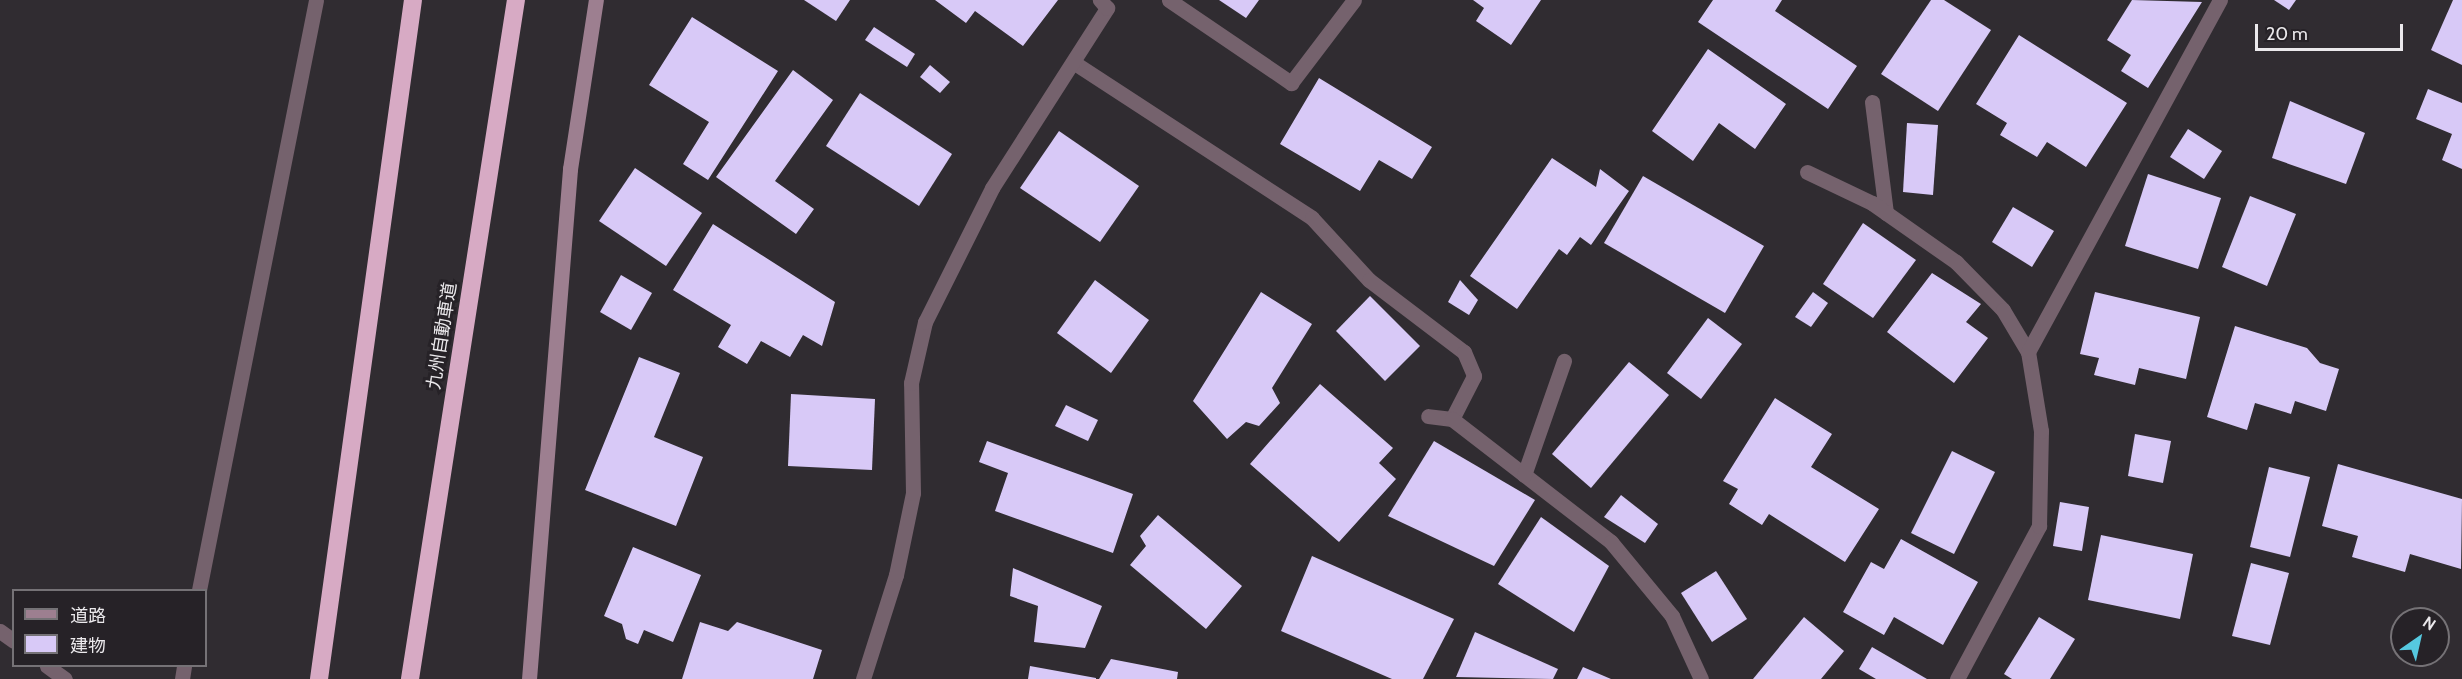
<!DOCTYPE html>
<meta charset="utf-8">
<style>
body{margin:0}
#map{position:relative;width:2462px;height:679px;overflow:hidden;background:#302c31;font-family:Cabin,"Noto Sans JP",sans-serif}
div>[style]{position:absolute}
.building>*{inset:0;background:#d8c9f7}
.lane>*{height:15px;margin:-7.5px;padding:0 7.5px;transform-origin:7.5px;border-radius:7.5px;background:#75626d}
.street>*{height:15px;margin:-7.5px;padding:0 7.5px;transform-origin:7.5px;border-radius:7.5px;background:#75626d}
.secondary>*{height:15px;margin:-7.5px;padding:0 7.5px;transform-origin:7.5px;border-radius:7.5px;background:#9d7f90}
.highway>*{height:18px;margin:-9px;padding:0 9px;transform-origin:9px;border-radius:9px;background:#d7aac4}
span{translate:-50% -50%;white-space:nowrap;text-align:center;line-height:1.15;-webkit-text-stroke:6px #262227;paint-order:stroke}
.street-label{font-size:18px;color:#ebe9ec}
.legend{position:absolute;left:12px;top:589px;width:195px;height:78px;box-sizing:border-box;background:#262227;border:2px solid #757276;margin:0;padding:8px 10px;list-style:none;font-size:18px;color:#ebe9ec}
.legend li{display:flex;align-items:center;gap:12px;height:30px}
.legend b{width:30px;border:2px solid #757276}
.north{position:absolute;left:2390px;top:607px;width:60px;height:60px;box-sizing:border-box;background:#262227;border:2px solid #757276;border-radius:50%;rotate:34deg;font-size:16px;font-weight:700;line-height:24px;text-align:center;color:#ebe9ec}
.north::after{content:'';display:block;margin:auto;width:21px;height:27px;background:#56c9e0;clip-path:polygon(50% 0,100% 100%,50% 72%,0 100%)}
.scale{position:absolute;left:2255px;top:24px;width:148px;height:27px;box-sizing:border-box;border:3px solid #ebe9ec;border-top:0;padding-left:8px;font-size:18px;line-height:21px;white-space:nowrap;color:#ebe9ec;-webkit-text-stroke:4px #262227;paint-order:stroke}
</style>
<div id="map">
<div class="building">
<i style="clip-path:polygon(804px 0,850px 0,836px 21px)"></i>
<i style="clip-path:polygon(935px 0,1058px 0,1023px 46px,975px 11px,966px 23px)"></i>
<i style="clip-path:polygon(1219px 0,1259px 0,1246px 18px)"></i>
<i style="clip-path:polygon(1473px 0,1541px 0,1511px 45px,1476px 21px,1484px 8px)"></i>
<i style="clip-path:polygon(1713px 0,1782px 0,1775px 11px,1857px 66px,1828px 109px,1698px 22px)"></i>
<i style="clip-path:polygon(1931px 0,1944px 0,1991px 30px,1938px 111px,1881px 74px)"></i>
<i style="clip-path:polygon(2132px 0,2202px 2px,2148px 88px,2121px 71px,2131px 55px,2107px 40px)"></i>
<i style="clip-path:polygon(2274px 0,2296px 0,2289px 10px)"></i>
<i style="clip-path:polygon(2453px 0,2462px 0,2462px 65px,2431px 50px)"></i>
<i style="clip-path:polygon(692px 17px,778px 71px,708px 180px,683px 164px,709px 122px,649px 85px)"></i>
<i style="clip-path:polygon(874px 27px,915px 54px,907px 67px,865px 40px)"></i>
<i style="clip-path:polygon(2019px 35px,2127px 103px,2086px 167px,2047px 142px,2037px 157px,2000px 135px,2007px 123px,1976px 104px)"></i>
<i style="clip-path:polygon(1708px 49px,1786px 104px,1755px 149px,1719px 123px,1693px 161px,1652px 131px)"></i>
<i style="clip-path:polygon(930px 65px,950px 82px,940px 93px,920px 77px)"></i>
<i style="clip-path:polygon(793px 70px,833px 100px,775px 181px,814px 209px,796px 234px,716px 177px)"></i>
<i style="clip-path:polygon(1319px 78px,1432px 147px,1412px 179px,1379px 160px,1360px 191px,1280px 144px)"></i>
<i style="clip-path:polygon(2428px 89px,2462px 103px,2462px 169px,2442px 160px,2452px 134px,2416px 119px)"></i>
<i style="clip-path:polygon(860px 93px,952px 154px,919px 206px,826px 146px)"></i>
<i style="clip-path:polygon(2290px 101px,2365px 133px,2346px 184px,2272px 158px)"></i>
<i style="clip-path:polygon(1907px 123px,1938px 125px,1933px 195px,1903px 192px)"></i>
<i style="clip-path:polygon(2188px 129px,2222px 151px,2204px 179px,2170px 157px)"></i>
<i style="clip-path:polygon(1059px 131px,1139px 186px,1100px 242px,1020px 188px)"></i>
<i style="clip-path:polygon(1552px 158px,1596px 187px,1600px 169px,1629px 191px,1591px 245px,1580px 237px,1567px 255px,1559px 249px,1517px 309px,1470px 276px)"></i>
<i style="clip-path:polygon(635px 168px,702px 213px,666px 266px,599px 221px)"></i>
<i style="clip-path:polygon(2148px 174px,2221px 198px,2198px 269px,2125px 246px)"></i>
<i style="clip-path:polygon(1643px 176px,1764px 246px,1725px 313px,1604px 243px)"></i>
<i style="clip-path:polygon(2250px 196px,2296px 214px,2267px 286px,2222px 267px)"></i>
<i style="clip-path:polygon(2013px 207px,2054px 231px,2032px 267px,1992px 242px)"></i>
<i style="clip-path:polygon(1863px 223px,1916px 260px,1873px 318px,1823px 284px)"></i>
<i style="clip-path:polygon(713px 224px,835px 302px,822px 346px,803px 335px,790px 357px,761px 341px,747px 364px,718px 347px,731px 325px,673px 290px)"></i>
<i style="clip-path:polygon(1932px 273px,1981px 304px,1966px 322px,1988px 338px,1954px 383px,1887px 332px)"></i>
<i style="clip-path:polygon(621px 275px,652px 293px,631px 330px,600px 312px)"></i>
<i style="clip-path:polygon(1095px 280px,1149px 320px,1111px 373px,1057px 333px)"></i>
<i style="clip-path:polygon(1460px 280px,1478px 300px,1469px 315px,1448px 302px)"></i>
<i style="clip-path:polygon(1261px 292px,1312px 324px,1272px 388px,1280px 403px,1259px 426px,1246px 422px,1227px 439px,1193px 401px)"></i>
<i style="clip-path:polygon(1813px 292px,1828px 303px,1811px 327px,1795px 317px)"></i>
<i style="clip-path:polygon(2095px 292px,2200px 317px,2186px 379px,2139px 368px,2135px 385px,2094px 375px,2099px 358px,2080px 354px)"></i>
<i style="clip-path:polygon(1370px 296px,1420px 346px,1385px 381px,1336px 331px)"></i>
<i style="clip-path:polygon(1708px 318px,1742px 344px,1701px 399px,1667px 373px)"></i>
<i style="clip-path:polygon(2235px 326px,2307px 348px,2320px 363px,2339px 369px,2326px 411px,2295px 401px,2291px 414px,2255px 403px,2247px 430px,2207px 417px)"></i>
<i style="clip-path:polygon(639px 357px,680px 373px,654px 437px,703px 457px,676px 526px,585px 490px)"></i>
<i style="clip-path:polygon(1629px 362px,1669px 395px,1591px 488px,1552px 454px)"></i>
<i style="clip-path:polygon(1320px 384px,1393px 448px,1379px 463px,1396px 479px,1339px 542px,1250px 464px)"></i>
<i style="clip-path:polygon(791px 394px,875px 399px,872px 470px,788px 466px)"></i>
<i style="clip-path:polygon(1775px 398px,1832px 434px,1811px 467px,1879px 509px,1845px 562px,1769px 514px,1762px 525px,1729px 504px,1738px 489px,1723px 481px)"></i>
<i style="clip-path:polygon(1066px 405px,1098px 420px,1088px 441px,1055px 426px)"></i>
<i style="clip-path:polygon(2135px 434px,2171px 441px,2163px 483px,2128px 476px)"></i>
<i style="clip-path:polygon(987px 441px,1133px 494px,1113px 553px,995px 511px,1008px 473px,979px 462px)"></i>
<i style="clip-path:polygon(1434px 441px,1535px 500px,1494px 566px,1388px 516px)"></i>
<i style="clip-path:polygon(1952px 451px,1995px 472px,1954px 554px,1911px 533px)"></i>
<i style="clip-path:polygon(2338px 464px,2462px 499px,2461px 569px,2410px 554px,2405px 572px,2352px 557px,2358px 536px,2322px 526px)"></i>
<i style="clip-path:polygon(2269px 467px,2310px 477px,2290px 557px,2250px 547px)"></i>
<i style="clip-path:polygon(1621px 495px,1658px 524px,1645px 543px,1604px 517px)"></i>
<i style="clip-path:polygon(2060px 502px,2089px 507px,2082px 551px,2053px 546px)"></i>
<i style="clip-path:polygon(1158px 515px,1242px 586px,1206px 629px,1130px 565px,1146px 546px,1140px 536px)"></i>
<i style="clip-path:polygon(1541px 517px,1609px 566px,1574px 632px,1498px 584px)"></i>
<i style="clip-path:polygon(2101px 535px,2193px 554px,2180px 619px,2088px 600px)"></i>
<i style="clip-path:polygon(1901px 539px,1978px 582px,1943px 645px,1894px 617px,1884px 635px,1843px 612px,1871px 562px,1884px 569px)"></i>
<i style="clip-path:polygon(633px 547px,701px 575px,673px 642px,644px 630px,638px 644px,626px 639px,622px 624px,604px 616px)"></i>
<i style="clip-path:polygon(1312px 556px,1454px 619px,1423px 679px,1392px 679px,1281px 631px)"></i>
<i style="clip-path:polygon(2251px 563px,2289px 573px,2270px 645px,2232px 636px)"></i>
<i style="clip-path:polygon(1013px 568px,1102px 606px,1085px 648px,1034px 642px,1038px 606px,1010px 596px)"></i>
<i style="clip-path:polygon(1716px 571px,1747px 619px,1712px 642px,1681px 593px)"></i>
<i style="clip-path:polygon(1804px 617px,1844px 651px,1821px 679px,1753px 679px)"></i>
<i style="clip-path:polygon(2039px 617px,2075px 639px,2050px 679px,2012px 679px,2004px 674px)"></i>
<i style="clip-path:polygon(700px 622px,728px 631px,737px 622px,822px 650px,813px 679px,682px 679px)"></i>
<i style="clip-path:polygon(1475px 632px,1558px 669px,1553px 679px,1456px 677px)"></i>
<i style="clip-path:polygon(1872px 647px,1927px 679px,1876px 679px,1859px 669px)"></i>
<i style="clip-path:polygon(1111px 659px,1178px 672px,1177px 679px,1099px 679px)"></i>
<i style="clip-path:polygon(1030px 666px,1096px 678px,1096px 679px,1028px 679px)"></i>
<i style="clip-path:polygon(1583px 667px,1611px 679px,1577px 679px)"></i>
</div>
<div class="lane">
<i style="left:199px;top:590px;width:601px;rotate:-78.78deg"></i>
<i style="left:182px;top:679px;width:13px;rotate:-81deg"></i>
</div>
<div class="street">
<i style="left:1169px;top:0;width:148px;rotate:34.2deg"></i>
<i style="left:1291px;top:83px;width:104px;rotate:-52.8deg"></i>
<i style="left:1073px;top:62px;width:285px;rotate:33.1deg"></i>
<i style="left:1312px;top:218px;width:84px;rotate:47.4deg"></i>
<i style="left:1369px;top:280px;width:119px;rotate:37.2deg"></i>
<i style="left:1464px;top:352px;width:26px;rotate:67deg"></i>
<i style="left:1474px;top:376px;width:48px;rotate:117.1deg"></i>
<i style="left:1452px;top:419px;width:24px;rotate:-173deg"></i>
<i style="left:1872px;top:102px;width:112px;rotate:82.8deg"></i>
<i style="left:1807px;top:172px;width:72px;rotate:25.5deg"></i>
<i style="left:1872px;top:203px;width:103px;rotate:35.1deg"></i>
<i style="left:1956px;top:262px;width:67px;rotate:45.6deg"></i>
<i style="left:2003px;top:310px;width:49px;rotate:59.2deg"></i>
<i style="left:1452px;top:419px;width:201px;rotate:37.7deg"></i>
<i style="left:1611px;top:542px;width:96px;rotate:50.5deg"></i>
<i style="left:1672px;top:616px;width:69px;rotate:65.3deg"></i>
<i style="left:1524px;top:475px;width:121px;rotate:-70.7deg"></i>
<i style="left:0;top:631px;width:17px;rotate:36deg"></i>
<i style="left:47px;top:666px;width:22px;rotate:36deg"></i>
<i style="left:863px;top:679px;width:109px;rotate:-72.4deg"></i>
<i style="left:896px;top:575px;width:84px;rotate:-78.3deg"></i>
<i style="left:913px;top:493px;width:110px;rotate:-91deg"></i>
<i style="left:911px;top:383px;width:63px;rotate:-77.1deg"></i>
<i style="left:925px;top:322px;width:150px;rotate:-63.4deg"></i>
<i style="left:992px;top:188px;width:214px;rotate:-57.4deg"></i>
<i style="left:1107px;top:8px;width:11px;rotate:-131deg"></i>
<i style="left:1957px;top:679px;width:174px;rotate:-61.8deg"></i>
<i style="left:2039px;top:526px;width:95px;rotate:-88.8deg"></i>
<i style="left:2041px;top:431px;width:80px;rotate:-99.3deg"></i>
<i style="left:2028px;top:352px;width:401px;rotate:-61.4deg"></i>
</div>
<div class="secondary">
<i style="left:529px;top:679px;width:512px;rotate:-85.4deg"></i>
<i style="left:570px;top:169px;width:171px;rotate:-81.3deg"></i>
</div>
<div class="highway">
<i style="left:319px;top:679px;width:685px;rotate:-82.12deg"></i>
<i style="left:410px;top:679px;width:687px;rotate:-81.13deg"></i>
</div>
<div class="street-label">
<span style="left:442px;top:336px;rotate:-81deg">九州自動車道</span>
</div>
<ul class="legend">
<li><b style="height:8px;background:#9d7f90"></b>道路</li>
<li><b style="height:16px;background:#d8c9f7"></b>建物</li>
</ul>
<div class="north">N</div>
<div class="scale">20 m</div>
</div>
